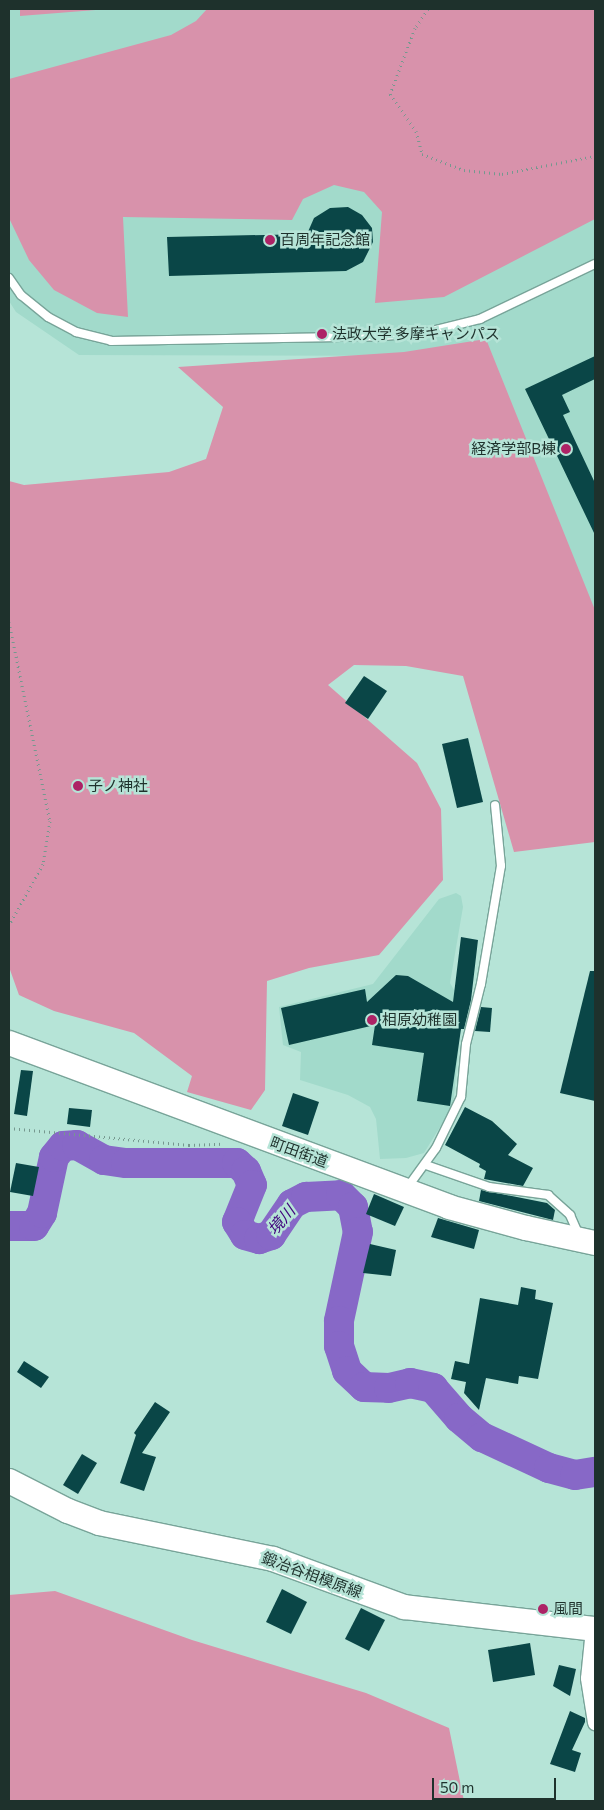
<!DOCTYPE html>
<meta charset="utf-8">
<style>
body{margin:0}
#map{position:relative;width:604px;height:1810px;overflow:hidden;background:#b6e4d7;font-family:Commissioner,"Noto Sans JP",sans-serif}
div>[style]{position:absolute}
.built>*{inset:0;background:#a2dacb}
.green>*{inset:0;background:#d892ab}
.river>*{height:30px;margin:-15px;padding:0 15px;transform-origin:15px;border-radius:15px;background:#8768c7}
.building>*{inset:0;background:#0a4647}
.path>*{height:3px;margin-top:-1.5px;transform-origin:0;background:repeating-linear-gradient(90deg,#76988f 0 1px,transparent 0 5px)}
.roads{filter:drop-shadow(1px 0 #78a499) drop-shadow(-1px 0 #78a499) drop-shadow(0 1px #78a499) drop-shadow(0 -1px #78a499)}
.service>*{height:8px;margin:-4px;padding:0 4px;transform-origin:4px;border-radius:4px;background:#fff}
.minor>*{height:15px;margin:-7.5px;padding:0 7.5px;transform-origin:7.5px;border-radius:7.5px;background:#fff}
.primary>*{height:24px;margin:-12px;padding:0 12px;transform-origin:12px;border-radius:12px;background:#fff}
.dots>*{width:14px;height:14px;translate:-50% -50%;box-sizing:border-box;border:2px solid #b6e4d7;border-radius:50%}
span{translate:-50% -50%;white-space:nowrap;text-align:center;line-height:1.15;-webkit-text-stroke:5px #b6e4d7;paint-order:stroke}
.poi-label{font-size:15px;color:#1e312c}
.left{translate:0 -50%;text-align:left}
.right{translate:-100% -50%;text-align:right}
.street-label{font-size:15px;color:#1e312c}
.water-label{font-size:16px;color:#3f007c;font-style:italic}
.frame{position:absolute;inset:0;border:10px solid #1e312c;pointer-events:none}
.scale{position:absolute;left:432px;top:1778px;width:124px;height:22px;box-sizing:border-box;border:2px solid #1e312c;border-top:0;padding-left:6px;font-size:15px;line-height:18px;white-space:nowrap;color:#1e312c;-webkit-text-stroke:4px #b6e4d7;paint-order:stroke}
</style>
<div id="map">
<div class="built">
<i style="clip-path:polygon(9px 9px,595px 9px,595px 693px,456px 356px,79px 355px,16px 312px,9px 301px)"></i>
<i style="clip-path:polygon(456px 893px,461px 896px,463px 907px,450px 983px,454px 990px,470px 993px,460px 1032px,453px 1106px,424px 1153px,406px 1158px,380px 1159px,376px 1119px,370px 1107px,348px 1095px,300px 1080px,301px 1052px,283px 1045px,279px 1007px,373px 984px,439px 899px)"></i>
</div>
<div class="green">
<i style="clip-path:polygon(20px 9px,108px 9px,20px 16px)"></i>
<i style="clip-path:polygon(207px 9px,595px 9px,595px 219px,444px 297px,375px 303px,382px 212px,364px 192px,334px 185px,303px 199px,292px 220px,123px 217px,128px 317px,97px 313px,54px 290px,29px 260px,9px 218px,9px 79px,171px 35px,196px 21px)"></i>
<i style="clip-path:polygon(486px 339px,595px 610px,595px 842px,514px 852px,463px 676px,406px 666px,354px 665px,328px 685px,417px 763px,441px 809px,443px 880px,379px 955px,309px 968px,267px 981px,265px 1090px,251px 1110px,187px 1092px,192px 1076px,134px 1033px,54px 1011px,19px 995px,9px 967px,9px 481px,24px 485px,169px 472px,206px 459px,223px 407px,178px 367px,404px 352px)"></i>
<i style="clip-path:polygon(55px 1591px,192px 1640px,366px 1693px,449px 1728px,464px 1801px,9px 1801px,9px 1595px)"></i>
</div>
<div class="river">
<i style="left:9px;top:1226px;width:25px"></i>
<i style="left:34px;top:1226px;width:15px;rotate:-58deg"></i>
<i style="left:42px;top:1213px;width:57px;rotate:-77.9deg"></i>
<i style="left:54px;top:1157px;width:14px;rotate:-51deg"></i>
<i style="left:63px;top:1146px;width:14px;rotate:-4deg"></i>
<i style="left:77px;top:1145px;width:31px;rotate:29deg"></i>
<i style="left:104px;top:1160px;width:22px;rotate:8deg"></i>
<i style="left:126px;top:1163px;width:111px"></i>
<i style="left:237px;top:1163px;width:12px;rotate:42deg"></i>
<i style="left:246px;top:1171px;width:15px;rotate:67deg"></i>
<i style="left:252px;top:1185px;width:40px;rotate:112deg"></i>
<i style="left:237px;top:1222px;width:15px;rotate:58deg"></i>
<i style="left:245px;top:1235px;width:15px;rotate:16deg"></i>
<i style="left:259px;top:1239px;width:13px;rotate:-18deg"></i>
<i style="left:271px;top:1235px;width:37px;rotate:-56deg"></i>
<i style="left:292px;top:1204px;width:16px;rotate:-27deg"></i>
<i style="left:306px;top:1197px;width:35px;rotate:-3deg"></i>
<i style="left:341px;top:1195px;width:17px;rotate:45deg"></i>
<i style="left:353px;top:1207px;width:25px;rotate:79deg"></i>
<i style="left:358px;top:1232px;width:91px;rotate:102.1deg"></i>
<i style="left:339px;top:1321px;width:25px;rotate:90deg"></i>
<i style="left:339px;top:1346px;width:26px;rotate:72deg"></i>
<i style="left:347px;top:1371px;width:23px;rotate:43deg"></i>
<i style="left:364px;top:1387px;width:25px;rotate:2deg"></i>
<i style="left:389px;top:1388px;width:22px;rotate:-13deg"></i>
<i style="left:410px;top:1383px;width:24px;rotate:12deg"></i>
<i style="left:433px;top:1388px;width:40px;rotate:49deg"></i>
<i style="left:459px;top:1418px;width:30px;rotate:40deg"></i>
<i style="left:482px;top:1437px;width:74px;rotate:24.8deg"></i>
<i style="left:549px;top:1468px;width:27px;rotate:15deg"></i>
<i style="left:575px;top:1475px;width:20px;rotate:-9deg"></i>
</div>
<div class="building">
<i style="clip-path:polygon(348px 207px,362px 215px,372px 228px,373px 242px,363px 262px,346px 271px,169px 276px,167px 237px,307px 234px,314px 218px,330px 208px)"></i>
<i style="clip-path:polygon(595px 356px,595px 379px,562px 395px,570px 412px,563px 415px,595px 483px,595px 535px,525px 389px)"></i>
<i style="clip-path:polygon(364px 676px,387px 691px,368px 719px,345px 703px)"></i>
<i style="clip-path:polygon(468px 738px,483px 802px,457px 808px,442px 744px)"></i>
<i style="clip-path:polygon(461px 937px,478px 940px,471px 1000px,464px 1029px,461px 1029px,450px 1106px,417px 1101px,424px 1053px,372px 1045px,375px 1025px,289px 1045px,281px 1008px,365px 989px,367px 1002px,396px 975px,408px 976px,453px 1002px)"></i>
<i style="clip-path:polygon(590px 971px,595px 971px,595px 1101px,560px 1093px)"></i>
<i style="clip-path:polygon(481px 1007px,492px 1008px,490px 1032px,475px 1031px)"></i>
<i style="clip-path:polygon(21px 1070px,33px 1071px,27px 1116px,14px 1114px)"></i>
<i style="clip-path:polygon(293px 1093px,319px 1102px,308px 1135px,282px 1126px)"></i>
<i style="clip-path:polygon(465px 1107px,492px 1121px,517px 1144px,508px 1155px,533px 1168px,523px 1186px,484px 1179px,486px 1171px,479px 1167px,480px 1164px,445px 1145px)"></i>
<i style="clip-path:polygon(69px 1108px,92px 1110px,90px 1127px,67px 1124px)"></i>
<i style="clip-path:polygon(16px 1163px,39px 1167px,33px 1196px,10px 1192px)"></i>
<i style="clip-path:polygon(481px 1190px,547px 1203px,555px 1210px,553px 1220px,479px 1201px)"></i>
<i style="clip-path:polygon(374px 1194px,404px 1207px,395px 1226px,366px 1214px)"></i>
<i style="clip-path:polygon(438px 1218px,479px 1230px,474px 1249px,431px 1237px)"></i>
<i style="clip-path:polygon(370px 1244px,396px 1250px,391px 1276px,363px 1273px)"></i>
<i style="clip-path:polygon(521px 1287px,536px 1290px,535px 1299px,553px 1303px,538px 1379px,519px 1376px,518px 1384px,486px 1378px,479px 1410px,464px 1393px,466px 1382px,451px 1379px,455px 1361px,469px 1364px,480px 1298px,518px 1305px)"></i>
<i style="clip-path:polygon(24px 1361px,49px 1377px,41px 1388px,17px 1372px)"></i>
<i style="clip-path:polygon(155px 1402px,170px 1412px,142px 1453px,156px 1457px,144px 1491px,120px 1483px,136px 1435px,134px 1433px)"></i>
<i style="clip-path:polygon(82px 1454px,97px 1463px,78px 1494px,63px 1485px)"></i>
<i style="clip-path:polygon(282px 1589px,307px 1602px,291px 1634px,266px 1622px)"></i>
<i style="clip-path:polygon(361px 1608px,385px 1620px,369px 1651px,345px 1639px)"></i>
<i style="clip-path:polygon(530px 1643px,535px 1675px,493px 1682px,488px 1650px)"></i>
<i style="clip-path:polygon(559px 1665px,576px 1669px,570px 1696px,553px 1686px)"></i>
<i style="clip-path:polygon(570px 1711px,585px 1718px,585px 1722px,572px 1750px,581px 1753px,575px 1772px,550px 1764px)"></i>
</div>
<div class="path">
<i style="left:428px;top:9px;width:23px;rotate:124deg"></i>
<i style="left:415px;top:28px;width:71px;rotate:110.7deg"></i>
<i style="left:390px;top:94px;width:45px;rotate:54.9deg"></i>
<i style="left:416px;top:131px;width:24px;rotate:75deg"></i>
<i style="left:422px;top:154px;width:45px;rotate:20.9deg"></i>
<i style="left:464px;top:170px;width:38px;rotate:6deg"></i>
<i style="left:502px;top:174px;width:95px;rotate:-11deg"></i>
<i style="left:9px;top:622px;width:203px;rotate:78.4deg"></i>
<i style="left:50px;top:821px;width:44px;rotate:99.2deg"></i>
<i style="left:43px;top:864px;width:70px;rotate:119.1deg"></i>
<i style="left:9px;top:1128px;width:181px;rotate:5.4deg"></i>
<i style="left:189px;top:1145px;width:33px;rotate:-2deg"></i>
</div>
<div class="roads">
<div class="service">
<i style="left:9px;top:278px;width:21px;rotate:55deg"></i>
<i style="left:21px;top:295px;width:35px;rotate:39deg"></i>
<i style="left:48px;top:317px;width:32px;rotate:28deg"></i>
<i style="left:76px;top:332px;width:36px;rotate:14deg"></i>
<i style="left:111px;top:341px;width:273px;rotate:-1deg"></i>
<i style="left:384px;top:336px;width:44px;rotate:-5.2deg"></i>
<i style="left:428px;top:332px;width:54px;rotate:-14deg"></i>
<i style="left:480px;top:319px;width:127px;rotate:-25.6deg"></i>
<i style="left:426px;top:1165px;width:67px;rotate:19.2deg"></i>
<i style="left:489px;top:1187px;width:60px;rotate:7.7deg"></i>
<i style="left:548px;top:1195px;width:30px;rotate:42deg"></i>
<i style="left:570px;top:1215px;width:22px;rotate:66deg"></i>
<i style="left:407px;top:1188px;width:49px;rotate:-54.1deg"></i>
<i style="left:436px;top:1148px;width:57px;rotate:-63.9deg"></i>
<i style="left:461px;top:1097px;width:53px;rotate:-84.6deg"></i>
<i style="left:466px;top:1044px;width:62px;rotate:-76deg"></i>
<i style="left:481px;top:984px;width:120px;rotate:-80.4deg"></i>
<i style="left:501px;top:866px;width:61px;rotate:-95.6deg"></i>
</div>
<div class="minor">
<i style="left:593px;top:1629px;width:49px;rotate:95.8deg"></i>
<i style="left:588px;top:1678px;width:45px;rotate:81deg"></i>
</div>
<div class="primary">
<i style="left:9px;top:1043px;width:470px;rotate:20.4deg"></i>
<i style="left:449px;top:1207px;width:80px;rotate:15.3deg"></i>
<i style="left:526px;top:1228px;width:71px;rotate:12.3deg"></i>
<i style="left:9px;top:1481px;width:66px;rotate:27deg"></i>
<i style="left:68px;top:1511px;width:33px;rotate:21deg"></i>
<i style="left:99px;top:1523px;width:178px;rotate:11.7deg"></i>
<i style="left:273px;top:1559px;width:140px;rotate:20.1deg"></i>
<i style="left:404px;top:1607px;width:192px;rotate:6.6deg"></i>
</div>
</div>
<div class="dots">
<i style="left:270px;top:240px;background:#ad2366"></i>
<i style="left:322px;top:334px;background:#ad2366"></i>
<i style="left:566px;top:449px;background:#ad2366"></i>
<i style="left:78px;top:786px;background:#ad2366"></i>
<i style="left:372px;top:1020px;background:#ad2366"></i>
<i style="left:543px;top:1609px;background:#ad2366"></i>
</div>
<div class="poi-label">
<span class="left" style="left:280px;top:240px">百周年記念館</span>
<span class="left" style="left:332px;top:334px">法政大学 多摩キャンパス</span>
<span class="right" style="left:556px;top:449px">経済学部B棟</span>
<span class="left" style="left:88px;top:786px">子ノ神社</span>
<span class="left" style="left:382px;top:1020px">相原幼稚園</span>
<span class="left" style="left:553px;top:1609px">風間</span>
</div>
<div class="street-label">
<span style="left:299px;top:1152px;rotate:20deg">町田街道</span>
<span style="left:312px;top:1575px;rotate:20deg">鍛冶谷相模原線</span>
</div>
<div class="water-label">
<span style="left:281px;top:1220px;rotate:-49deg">境川</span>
</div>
<div class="frame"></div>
<div class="scale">50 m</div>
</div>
